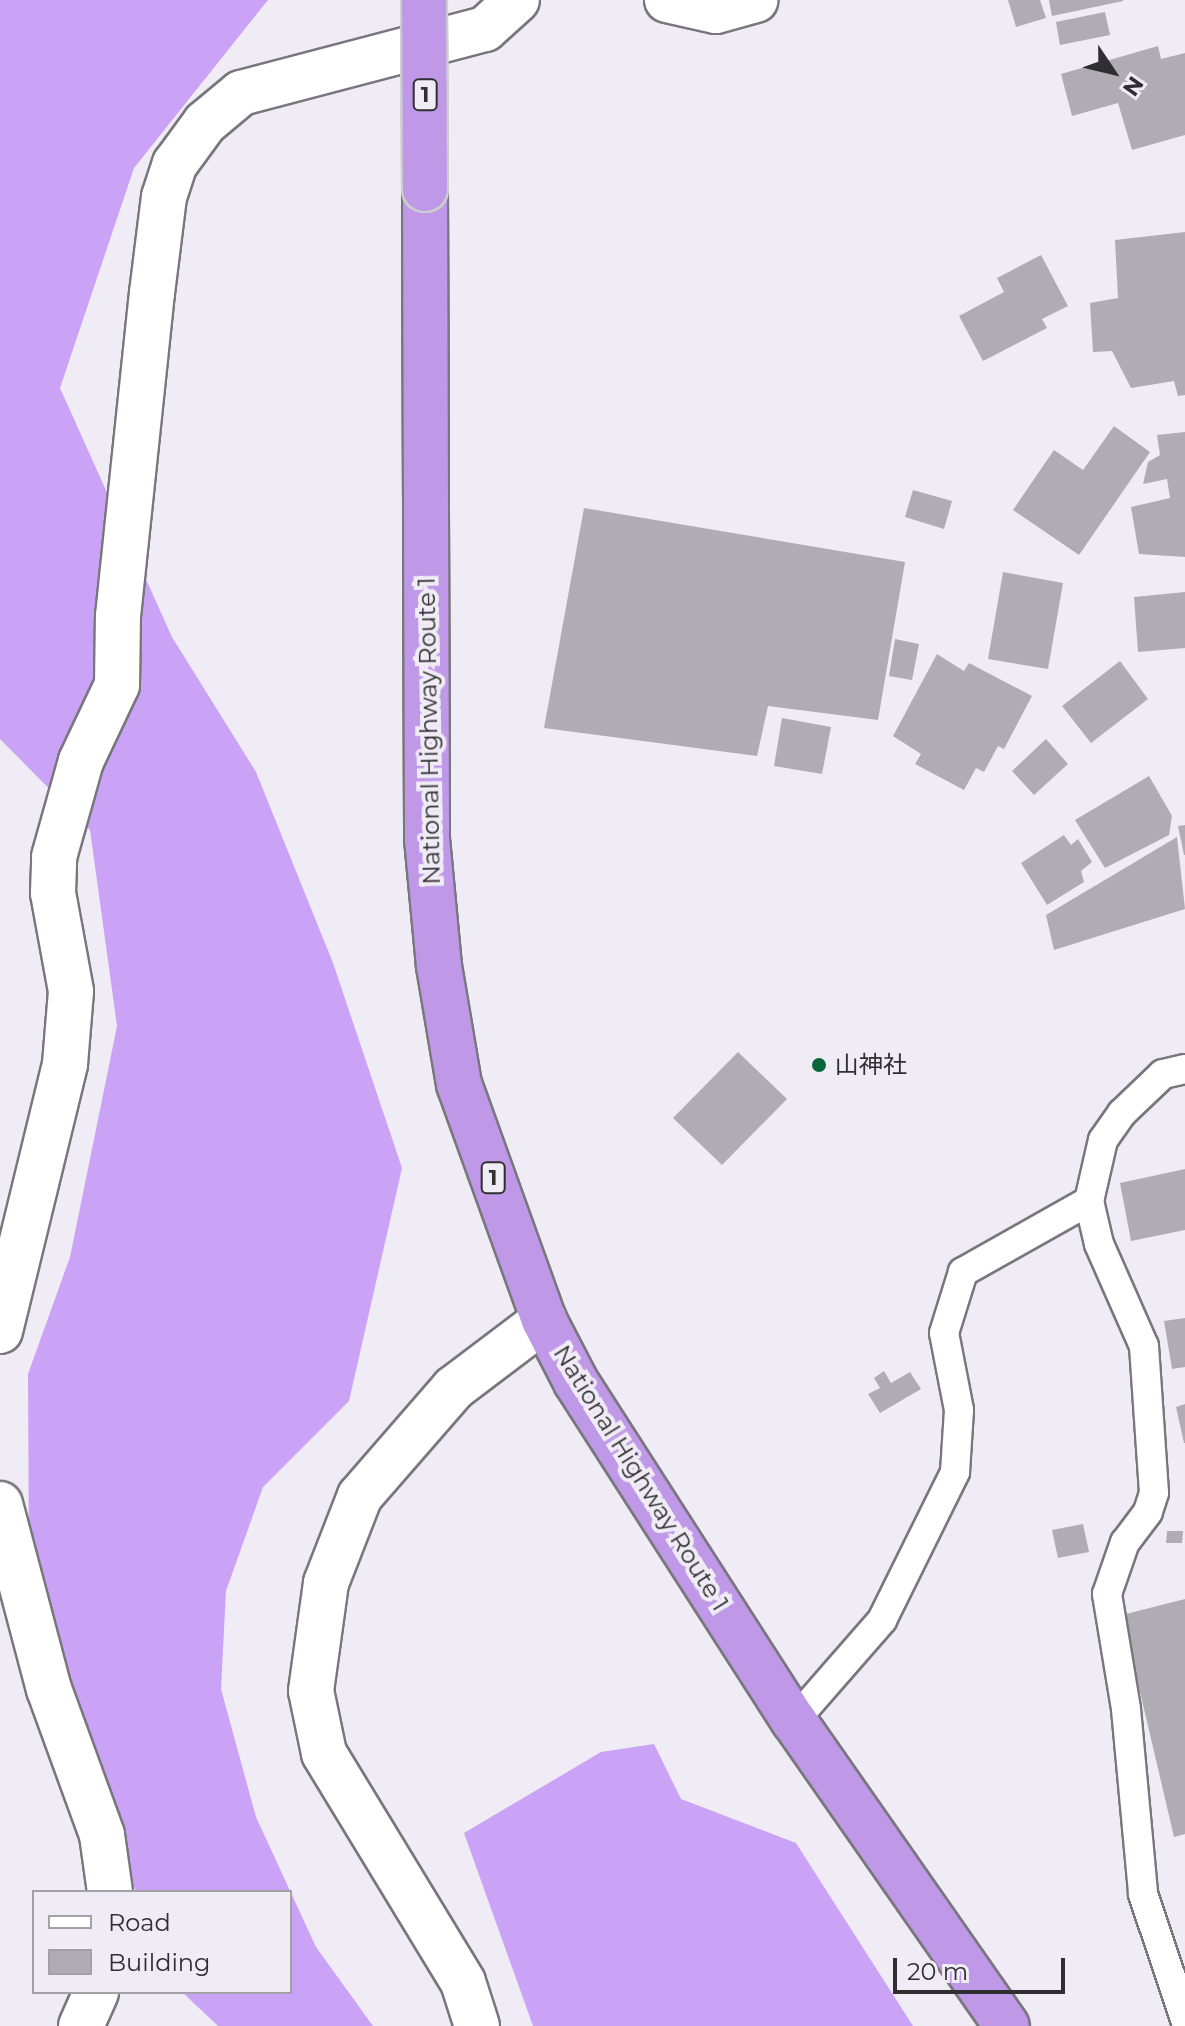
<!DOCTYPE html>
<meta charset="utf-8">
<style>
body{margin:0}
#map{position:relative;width:1185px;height:2026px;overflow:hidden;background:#f0ecf5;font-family:Montserrat,"Noto Sans JP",sans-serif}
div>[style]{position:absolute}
.forest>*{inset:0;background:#caa3f6}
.building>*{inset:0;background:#b0acb4}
.roads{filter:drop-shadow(2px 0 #79767d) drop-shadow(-2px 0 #79767d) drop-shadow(0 2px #79767d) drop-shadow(0 -2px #79767d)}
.service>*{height:28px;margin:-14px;padding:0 14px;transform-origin:14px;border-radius:14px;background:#fff}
.minor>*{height:44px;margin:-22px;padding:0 22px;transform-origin:22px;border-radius:22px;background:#fff}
.trunk>*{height:44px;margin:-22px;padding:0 22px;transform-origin:22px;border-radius:22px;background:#bf98e8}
.bridges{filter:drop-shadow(2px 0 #cdcdce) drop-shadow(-2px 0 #cdcdce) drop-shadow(0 2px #cdcdce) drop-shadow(0 -2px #cdcdce)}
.trunk-bridge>*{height:44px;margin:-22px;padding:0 22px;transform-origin:22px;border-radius:22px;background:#bf98e8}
.dots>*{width:22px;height:22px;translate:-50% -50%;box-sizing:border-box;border:4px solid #f0ecf5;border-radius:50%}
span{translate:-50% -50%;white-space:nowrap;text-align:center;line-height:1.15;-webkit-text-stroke:8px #f0ecf5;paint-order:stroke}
.shield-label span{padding:2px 6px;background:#f0ecf5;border:2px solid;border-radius:6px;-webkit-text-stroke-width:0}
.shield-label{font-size:22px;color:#2f2e31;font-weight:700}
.street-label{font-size:24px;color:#2f2e31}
.poi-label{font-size:24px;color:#2f2e31}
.left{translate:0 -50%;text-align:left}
.legend{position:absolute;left:32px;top:1890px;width:260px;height:104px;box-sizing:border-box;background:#f0ecf5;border:2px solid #a3a0a7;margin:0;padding:10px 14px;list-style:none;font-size:24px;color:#2f2e31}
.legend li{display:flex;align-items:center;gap:16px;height:40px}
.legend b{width:40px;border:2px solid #a3a0a7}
.north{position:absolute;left:1073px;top:32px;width:80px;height:80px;-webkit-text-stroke:6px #f0ecf5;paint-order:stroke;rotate:125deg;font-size:22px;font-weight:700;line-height:32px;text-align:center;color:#2f2e31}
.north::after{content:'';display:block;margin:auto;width:28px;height:36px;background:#2f2e31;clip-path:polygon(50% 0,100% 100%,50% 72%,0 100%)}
.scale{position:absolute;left:893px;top:1958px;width:172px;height:36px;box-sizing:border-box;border:4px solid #2f2e31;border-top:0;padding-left:10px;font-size:24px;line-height:28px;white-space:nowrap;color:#2f2e31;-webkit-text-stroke:6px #f0ecf5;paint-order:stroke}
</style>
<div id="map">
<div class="forest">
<i style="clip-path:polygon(0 0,268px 0,134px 168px,60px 388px,172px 637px,256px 772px,333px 963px,402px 1168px,349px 1401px,263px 1487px,226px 1591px,221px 1689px,256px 1817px,316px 1947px,373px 2026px,218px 2026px,182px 1992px,290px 1992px,290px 1892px,136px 1892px,29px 1575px,28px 1374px,70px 1257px,117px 1026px,90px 830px,0 739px)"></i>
<i style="clip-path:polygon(654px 1744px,681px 1799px,796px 1843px,913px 2026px,533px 2026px,464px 1833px,601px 1752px)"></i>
</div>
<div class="building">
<i style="clip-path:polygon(1008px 0,1040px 0,1046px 18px,1016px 27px)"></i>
<i style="clip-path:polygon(1049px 0,1123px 0,1123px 1px,1052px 16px)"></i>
<i style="clip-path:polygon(1105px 12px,1110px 35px,1060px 45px,1056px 22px)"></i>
<i style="clip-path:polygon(1158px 46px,1161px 59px,1185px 53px,1185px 135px,1132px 150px,1118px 103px,1072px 116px,1061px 74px)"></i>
<i style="clip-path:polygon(1185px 232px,1185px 395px,1178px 396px,1174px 381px,1131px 388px,1112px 351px,1093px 352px,1090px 303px,1118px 298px,1115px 240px)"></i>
<i style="clip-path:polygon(1041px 255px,1068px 306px,1042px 319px,1047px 328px,983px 361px,959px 316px,1004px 292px,997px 278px)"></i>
<i style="clip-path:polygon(1114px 426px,1150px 452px,1079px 555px,1013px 510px,1054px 450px,1083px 470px)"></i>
<i style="clip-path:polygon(1185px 432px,1185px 557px,1139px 554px,1131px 507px,1170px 498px,1167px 479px,1143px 484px,1148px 462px,1160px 455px,1157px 435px)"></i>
<i style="clip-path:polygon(913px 490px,952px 501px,944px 529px,905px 517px)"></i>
<i style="clip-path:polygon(584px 508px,905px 562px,878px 720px,768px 706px,757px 756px,544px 728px)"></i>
<i style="clip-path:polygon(1003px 572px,1063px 583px,1048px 669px,988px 659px)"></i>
<i style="clip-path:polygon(1185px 592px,1185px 648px,1138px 652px,1134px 597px)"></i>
<i style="clip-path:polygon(895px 639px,919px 644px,912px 680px,889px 676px)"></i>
<i style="clip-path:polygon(937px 654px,964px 671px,969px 663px,1032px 696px,1004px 749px,998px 746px,984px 772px,976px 768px,964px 790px,915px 764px,921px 754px,893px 736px)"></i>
<i style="clip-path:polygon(1120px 661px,1148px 699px,1091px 743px,1062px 706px)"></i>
<i style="clip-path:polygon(782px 718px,831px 727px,822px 774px,774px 766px)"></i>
<i style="clip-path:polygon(1046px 739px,1068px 764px,1034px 795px,1012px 771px)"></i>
<i style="clip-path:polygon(1149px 776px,1172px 816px,1169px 835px,1105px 868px,1075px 820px)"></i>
<i style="clip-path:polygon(1185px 825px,1185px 855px,1184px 855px,1178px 826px)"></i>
<i style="clip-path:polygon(1064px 835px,1071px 845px,1078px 839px,1092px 862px,1081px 871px,1084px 882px,1047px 905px,1021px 863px)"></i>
<i style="clip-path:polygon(1177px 837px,1185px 909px,1054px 950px,1046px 915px)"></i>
<i style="clip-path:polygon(738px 1052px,787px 1099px,722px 1165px,673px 1118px)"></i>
<i style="clip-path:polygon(1185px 1169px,1185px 1230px,1131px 1241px,1120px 1183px)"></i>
<i style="clip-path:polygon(1185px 1318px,1185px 1367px,1172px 1369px,1164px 1321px)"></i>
<i style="clip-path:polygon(884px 1371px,891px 1383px,910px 1372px,921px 1389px,880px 1413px,868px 1394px,880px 1388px,874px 1378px)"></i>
<i style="clip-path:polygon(1185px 1404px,1185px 1443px,1184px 1443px,1176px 1407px)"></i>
<i style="clip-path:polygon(1083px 1524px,1089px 1552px,1058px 1558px,1052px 1530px)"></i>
<i style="clip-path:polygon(1167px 1531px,1183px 1531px,1182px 1543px,1166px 1543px)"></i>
<i style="clip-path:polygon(1185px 1599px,1185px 1834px,1174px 1837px,1122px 1615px)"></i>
</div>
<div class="roads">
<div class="service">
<i style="left:1185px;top:1069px;width:23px;rotate:167deg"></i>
<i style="left:1163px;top:1074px;width:57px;rotate:136.4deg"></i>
<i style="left:1122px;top:1113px;width:33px;rotate:125deg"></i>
<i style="left:1103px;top:1140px;width:63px;rotate:102.9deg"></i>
<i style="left:1089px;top:1201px;width:44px;rotate:76.9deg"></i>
<i style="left:1099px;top:1244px;width:111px;rotate:66.2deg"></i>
<i style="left:1144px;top:1346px;width:147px;rotate:86.1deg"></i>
<i style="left:1154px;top:1493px;width:20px;rotate:108deg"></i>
<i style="left:1148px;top:1512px;width:38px;rotate:127deg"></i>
<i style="left:1125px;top:1542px;width:55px;rotate:109.1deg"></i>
<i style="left:1107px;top:1594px;width:117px;rotate:80.6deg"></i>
<i style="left:1126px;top:1709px;width:186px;rotate:84.7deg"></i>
<i style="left:1143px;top:1894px;width:132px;rotate:71.4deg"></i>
<i style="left:794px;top:1721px;width:134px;rotate:-48.9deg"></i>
<i style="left:882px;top:1620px;width:165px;rotate:-63.7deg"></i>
<i style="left:955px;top:1472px;width:62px;rotate:-86.3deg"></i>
<i style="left:959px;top:1410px;width:78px;rotate:-101deg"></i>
<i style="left:944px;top:1333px;width:64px;rotate:-72.7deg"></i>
<i style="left:963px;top:1272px;width:145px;rotate:-29.4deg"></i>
</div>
<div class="minor">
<i style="left:667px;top:0;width:50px;rotate:12.7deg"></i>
<i style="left:716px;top:11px;width:41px;rotate:-15.4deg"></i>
<i style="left:0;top:1331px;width:275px;rotate:-76.3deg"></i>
<i style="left:65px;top:1064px;width:73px;rotate:-85.3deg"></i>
<i style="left:71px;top:991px;width:100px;rotate:-100.4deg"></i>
<i style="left:53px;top:893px;width:36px;rotate:-88deg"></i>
<i style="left:54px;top:857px;width:100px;rotate:-74.3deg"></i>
<i style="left:81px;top:761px;width:84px;rotate:-64.7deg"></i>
<i style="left:117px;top:685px;width:69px;rotate:-89.2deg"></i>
<i style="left:118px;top:616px;width:325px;rotate:-84deg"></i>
<i style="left:152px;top:293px;width:97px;rotate:-82.9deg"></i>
<i style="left:164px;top:197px;width:35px;rotate:-72deg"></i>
<i style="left:175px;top:164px;width:51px;rotate:-53.8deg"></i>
<i style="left:205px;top:123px;width:47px;rotate:-39.8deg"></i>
<i style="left:241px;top:93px;width:252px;rotate:-14.7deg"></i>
<i style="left:485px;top:29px;width:43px;rotate:-42.2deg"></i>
<i style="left:0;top:1504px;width:191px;rotate:75.2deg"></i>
<i style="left:49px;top:1689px;width:155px;rotate:70deg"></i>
<i style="left:102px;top:1835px;width:58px;rotate:82deg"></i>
<i style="left:81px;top:2026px;width:37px;rotate:-66deg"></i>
<i style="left:477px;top:2026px;width:46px;rotate:-107.7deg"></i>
<i style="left:463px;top:1982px;width:268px;rotate:-121.3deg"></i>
<i style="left:324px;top:1753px;width:63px;rotate:-101.8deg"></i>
<i style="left:311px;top:1691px;width:109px;rotate:-82.1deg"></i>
<i style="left:326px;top:1583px;width:93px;rotate:-68.7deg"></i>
<i style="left:360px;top:1496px;width:143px;rotate:-49deg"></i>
<i style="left:454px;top:1388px;width:113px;rotate:-37.1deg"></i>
</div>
<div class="trunk">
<i style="left:425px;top:189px;width:650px;rotate:89.82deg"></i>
<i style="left:427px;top:839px;width:128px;rotate:84.6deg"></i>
<i style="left:439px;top:966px;width:120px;rotate:80.4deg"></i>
<i style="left:459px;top:1084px;width:251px;rotate:70.2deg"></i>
<i style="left:544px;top:1320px;width:70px;rotate:62.7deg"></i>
<i style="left:576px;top:1382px;width:403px;rotate:57.3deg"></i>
<i style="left:794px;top:1721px;width:372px;rotate:55.1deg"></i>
</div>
</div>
<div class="bridges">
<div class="trunk-bridge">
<i style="left:424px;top:0;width:189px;rotate:89.7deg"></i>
</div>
</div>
<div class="dots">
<i style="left:819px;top:1065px;background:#09673b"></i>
</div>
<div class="shield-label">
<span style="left:425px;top:95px">1</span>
<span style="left:493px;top:1178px">1</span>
</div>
<div class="street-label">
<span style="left:429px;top:731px;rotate:-91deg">National Highway Route 1</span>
<span style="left:641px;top:1478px;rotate:58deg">National Highway Route 1</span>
</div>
<div class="poi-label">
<span class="left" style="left:835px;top:1065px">山神社</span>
</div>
<ul class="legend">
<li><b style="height:10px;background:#fff"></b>Road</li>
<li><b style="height:22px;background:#b0acb4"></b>Building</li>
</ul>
<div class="north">N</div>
<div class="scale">20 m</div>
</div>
